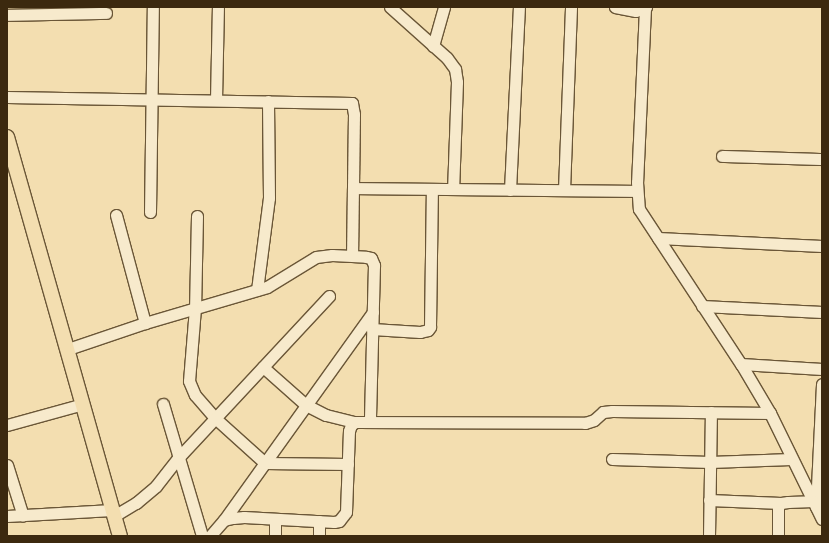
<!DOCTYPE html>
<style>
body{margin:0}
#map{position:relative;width:829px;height:543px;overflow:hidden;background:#f3deb0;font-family:Cardo,serif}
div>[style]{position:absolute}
.roads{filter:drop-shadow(1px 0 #6a5637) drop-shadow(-1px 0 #6a5637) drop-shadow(0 1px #6a5637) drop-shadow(0 -1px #6a5637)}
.minor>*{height:11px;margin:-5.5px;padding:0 5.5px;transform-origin:5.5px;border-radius:5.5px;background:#f7eacc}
.major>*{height:14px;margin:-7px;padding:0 7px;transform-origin:7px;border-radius:7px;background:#f3deb0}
span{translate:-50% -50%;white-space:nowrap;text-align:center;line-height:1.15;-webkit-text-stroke:4px #f7eacc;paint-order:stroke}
.frame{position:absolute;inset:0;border:8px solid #3c290f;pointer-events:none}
</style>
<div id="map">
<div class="roads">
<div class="minor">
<i style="left:390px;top:7px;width:76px;rotate:41.8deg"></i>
<i style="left:447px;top:58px;width:14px;rotate:54deg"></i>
<i style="left:455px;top:69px;width:13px;rotate:81deg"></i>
<i style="left:457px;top:82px;width:107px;rotate:92.1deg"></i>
<i style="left:615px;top:7px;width:21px;rotate:11deg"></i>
<i style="left:636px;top:11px;width:11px;rotate:-22deg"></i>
<i style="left:645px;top:8px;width:174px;rotate:92.6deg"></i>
<i style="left:637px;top:182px;width:27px;rotate:86deg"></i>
<i style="left:639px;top:209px;width:186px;rotate:56.7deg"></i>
<i style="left:741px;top:364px;width:57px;rotate:59.4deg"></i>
<i style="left:770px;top:413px;width:118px;rotate:63.9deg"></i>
<i style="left:7px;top:15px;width:99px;rotate:-1.2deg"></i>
<i style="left:433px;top:46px;width:41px;rotate:-74.2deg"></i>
<i style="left:7px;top:97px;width:345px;rotate:1deg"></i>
<i style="left:352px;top:103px;width:11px;rotate:80deg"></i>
<i style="left:354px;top:114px;width:141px;rotate:90.8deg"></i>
<i style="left:216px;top:100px;width:93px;rotate:-88.8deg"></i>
<i style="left:722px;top:156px;width:100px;rotate:1.7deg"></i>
<i style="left:353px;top:188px;width:284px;rotate:0.6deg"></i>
<i style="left:510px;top:190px;width:183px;rotate:-87.2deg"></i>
<i style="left:564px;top:190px;width:183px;rotate:-87.8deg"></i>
<i style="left:150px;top:212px;width:205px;rotate:-89.2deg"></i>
<i style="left:116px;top:215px;width:112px;rotate:75deg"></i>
<i style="left:197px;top:216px;width:92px;rotate:91.2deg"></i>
<i style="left:195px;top:308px;width:73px;rotate:94.7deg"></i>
<i style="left:189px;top:381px;width:15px;rotate:67deg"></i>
<i style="left:195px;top:395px;width:30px;rotate:49deg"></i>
<i style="left:215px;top:418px;width:67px;rotate:42deg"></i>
<i style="left:265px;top:463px;width:83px;rotate:0.7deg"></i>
<i style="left:658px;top:238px;width:164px;rotate:2.8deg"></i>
<i style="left:257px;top:290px;width:93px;rotate:-82.6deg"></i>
<i style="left:269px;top:198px;width:97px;rotate:-90.6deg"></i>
<i style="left:702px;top:306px;width:120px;rotate:2.9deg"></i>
<i style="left:372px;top:329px;width:48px;rotate:3.6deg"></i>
<i style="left:420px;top:332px;width:8px;rotate:-14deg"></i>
<i style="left:428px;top:330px;width:4px;rotate:-56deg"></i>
<i style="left:430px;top:327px;width:138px;rotate:-89.2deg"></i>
<i style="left:68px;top:349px;width:81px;rotate:-18.7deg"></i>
<i style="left:145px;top:323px;width:127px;rotate:-16.4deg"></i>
<i style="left:267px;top:287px;width:57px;rotate:-31.5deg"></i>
<i style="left:316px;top:257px;width:16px;rotate:-7deg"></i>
<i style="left:332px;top:255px;width:34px;rotate:3deg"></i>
<i style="left:366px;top:257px;width:5px;rotate:11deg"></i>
<i style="left:371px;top:258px;width:8px;rotate:67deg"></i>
<i style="left:374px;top:265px;width:156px;rotate:91.5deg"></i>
<i style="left:741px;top:364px;width:81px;rotate:3.5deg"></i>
<i style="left:263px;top:367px;width:57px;rotate:41.5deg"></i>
<i style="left:306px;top:405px;width:22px;rotate:27deg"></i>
<i style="left:326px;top:415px;width:30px;rotate:14deg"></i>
<i style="left:163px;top:404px;width:138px;rotate:73.5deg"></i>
<i style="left:7px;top:425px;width:79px;rotate:-15.4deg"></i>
<i style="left:612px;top:459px;width:98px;rotate:1.8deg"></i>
<i style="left:710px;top:462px;width:81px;rotate:-2.1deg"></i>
<i style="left:7px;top:465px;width:53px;rotate:72.6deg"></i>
<i style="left:709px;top:500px;width:72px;rotate:2.4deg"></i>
<i style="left:816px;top:507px;width:123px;rotate:-87.2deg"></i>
<i style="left:7px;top:516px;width:105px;rotate:-3.3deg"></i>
<i style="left:114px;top:516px;width:26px;rotate:-31deg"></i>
<i style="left:136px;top:503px;width:26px;rotate:-40deg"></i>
<i style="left:156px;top:486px;width:37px;rotate:-52deg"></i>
<i style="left:179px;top:457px;width:220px;rotate:-47deg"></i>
<i style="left:224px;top:520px;width:256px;rotate:-54.4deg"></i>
<i style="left:210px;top:536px;width:21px;rotate:-49deg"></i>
<i style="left:224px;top:520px;width:9px;rotate:-13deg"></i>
<i style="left:233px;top:518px;width:11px;rotate:-5deg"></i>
<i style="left:244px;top:517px;width:90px;rotate:3.2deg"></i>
<i style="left:334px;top:522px;width:5px;rotate:-11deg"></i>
<i style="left:339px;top:521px;width:11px;rotate:-52deg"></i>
<i style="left:346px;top:512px;width:81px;rotate:-87.9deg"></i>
<i style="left:349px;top:431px;width:6px;rotate:-72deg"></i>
<i style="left:351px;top:425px;width:5px;rotate:-37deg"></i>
<i style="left:355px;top:422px;width:230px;rotate:0.2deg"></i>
<i style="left:585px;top:423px;width:9px;rotate:-18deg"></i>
<i style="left:594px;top:420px;width:12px;rotate:-42deg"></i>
<i style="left:603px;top:412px;width:9px;rotate:-6deg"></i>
<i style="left:612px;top:411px;width:158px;rotate:0.7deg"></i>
<i style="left:275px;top:536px;width:17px;rotate:-90deg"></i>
<i style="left:319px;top:536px;width:15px;rotate:-90deg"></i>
<i style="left:709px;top:536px;width:124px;rotate:-89.1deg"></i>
<i style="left:778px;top:536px;width:30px;rotate:-90deg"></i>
<i style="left:778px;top:506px;width:4px;rotate:-45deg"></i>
<i style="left:781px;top:503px;width:7px;rotate:-8deg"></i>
<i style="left:788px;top:502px;width:25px;rotate:-2deg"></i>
</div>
<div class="major">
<i style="left:7px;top:137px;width:415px;rotate:74.2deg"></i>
</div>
</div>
<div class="frame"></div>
</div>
